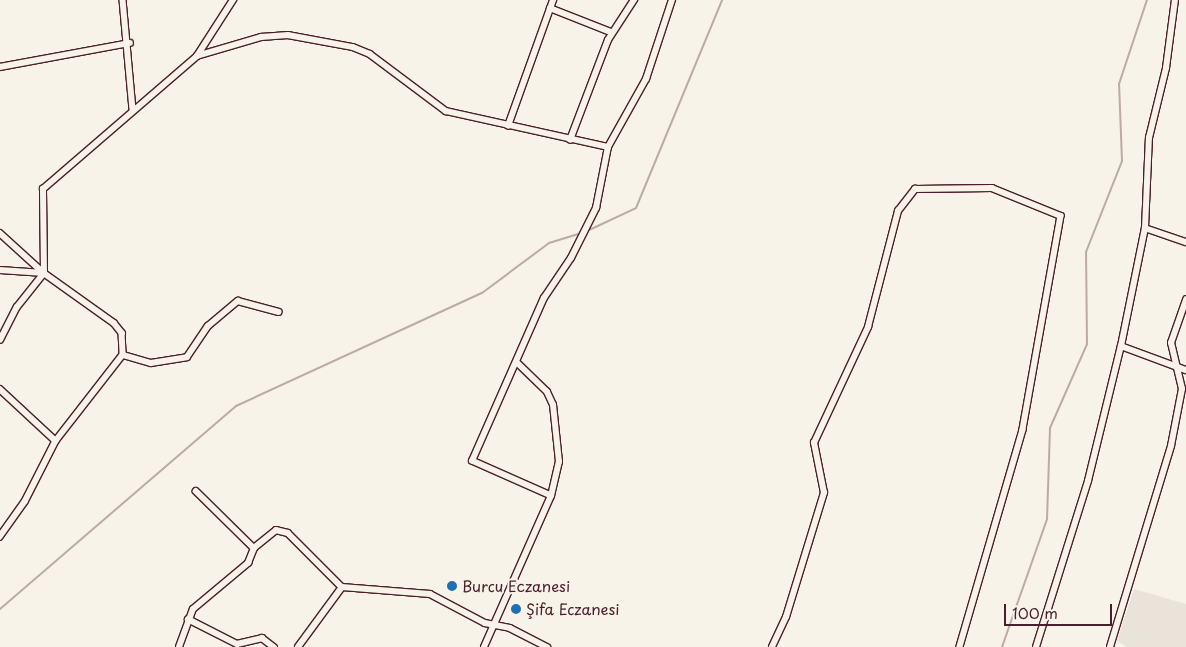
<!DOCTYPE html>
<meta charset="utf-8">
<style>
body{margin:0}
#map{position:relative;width:1186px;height:647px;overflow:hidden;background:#f7f3e8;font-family:"Playpen Sans",sans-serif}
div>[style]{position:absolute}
.built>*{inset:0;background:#eae3da}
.stream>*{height:2px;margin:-1px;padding:0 1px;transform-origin:1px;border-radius:1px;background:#bcaaa7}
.roads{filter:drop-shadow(1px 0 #4a1f2b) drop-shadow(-1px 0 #4a1f2b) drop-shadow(0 1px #4a1f2b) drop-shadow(0 -1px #4a1f2b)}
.minor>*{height:5.5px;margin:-2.75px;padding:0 2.75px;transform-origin:2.75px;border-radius:2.75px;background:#f7f3e8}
.dots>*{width:14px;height:14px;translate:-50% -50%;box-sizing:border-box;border:2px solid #f7f3e8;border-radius:50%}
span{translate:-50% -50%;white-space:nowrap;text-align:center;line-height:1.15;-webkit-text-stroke:4px #f7f3e8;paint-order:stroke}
.poi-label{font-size:15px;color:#4a1f2b}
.left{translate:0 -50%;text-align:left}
.scale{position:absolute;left:1004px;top:604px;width:108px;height:22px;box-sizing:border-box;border:2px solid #4a1f2b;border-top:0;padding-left:6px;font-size:15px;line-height:18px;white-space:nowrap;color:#4a1f2b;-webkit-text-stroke:4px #f7f3e8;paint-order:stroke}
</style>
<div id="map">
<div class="built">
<i style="clip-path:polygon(1134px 589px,1186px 604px,1186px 647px,1127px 647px,1117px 641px)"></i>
</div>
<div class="stream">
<i style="left:587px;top:231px;width:54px;rotate:-25.1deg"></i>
<i style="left:636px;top:208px;width:225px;rotate:-67.5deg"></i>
<i style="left:0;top:609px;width:311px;rotate:-40.7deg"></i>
<i style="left:236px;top:406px;width:271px;rotate:-24.7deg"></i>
<i style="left:482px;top:293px;width:84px;rotate:-36.7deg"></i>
<i style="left:549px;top:243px;width:34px;rotate:-17deg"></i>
<i style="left:1002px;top:647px;width:136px;rotate:-70.6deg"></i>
<i style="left:1047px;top:519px;width:91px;rotate:-88.1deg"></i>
<i style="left:1050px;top:428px;width:92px;rotate:-66.2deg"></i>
<i style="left:1087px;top:344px;width:92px;rotate:-90.6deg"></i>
<i style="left:1086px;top:252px;width:98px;rotate:-68.4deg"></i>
<i style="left:1122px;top:161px;width:77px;rotate:-92.2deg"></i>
<i style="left:1119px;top:84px;width:89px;rotate:-71.6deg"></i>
</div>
<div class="roads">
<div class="minor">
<i style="left:123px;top:0;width:109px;rotate:84.8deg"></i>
<i style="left:550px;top:8px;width:66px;rotate:21.5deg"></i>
<i style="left:197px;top:56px;width:67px;rotate:-57.3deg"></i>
<i style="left:0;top:67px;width:132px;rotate:-10.5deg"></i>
<i style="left:508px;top:126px;width:134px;rotate:-70.3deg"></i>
<i style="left:570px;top:140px;width:107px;rotate:-69.2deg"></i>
<i style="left:608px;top:40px;width:48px;rotate:-57deg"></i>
<i style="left:1145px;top:228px;width:43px;rotate:18.9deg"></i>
<i style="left:0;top:233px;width:59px;rotate:42.3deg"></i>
<i style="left:44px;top:273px;width:86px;rotate:35.5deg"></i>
<i style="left:114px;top:323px;width:13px;rotate:51deg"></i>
<i style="left:122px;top:333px;width:22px;rotate:87deg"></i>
<i style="left:123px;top:355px;width:109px;rotate:127.9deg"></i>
<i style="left:56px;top:441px;width:68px;rotate:116.9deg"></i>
<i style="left:25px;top:502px;width:43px;rotate:125.5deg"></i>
<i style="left:0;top:270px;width:44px;rotate:3.9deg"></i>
<i style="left:0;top:340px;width:37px;rotate:-63deg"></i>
<i style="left:17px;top:307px;width:43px;rotate:-51.5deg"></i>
<i style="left:44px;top:273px;width:84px;rotate:-90.7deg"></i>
<i style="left:43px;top:189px;width:203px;rotate:-40.8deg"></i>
<i style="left:197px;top:56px;width:67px;rotate:-16.5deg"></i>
<i style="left:261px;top:37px;width:27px;rotate:-4deg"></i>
<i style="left:288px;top:35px;width:66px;rotate:10.5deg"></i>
<i style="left:353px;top:47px;width:18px;rotate:22deg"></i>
<i style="left:370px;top:54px;width:95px;rotate:36.9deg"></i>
<i style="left:446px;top:111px;width:166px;rotate:12.5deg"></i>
<i style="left:1121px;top:346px;width:69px;rotate:20.3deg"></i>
<i style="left:123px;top:355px;width:29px;rotate:16deg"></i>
<i style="left:151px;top:363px;width:36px;rotate:-9deg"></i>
<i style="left:187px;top:357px;width:37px;rotate:-56deg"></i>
<i style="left:208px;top:326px;width:39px;rotate:-40deg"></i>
<i style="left:238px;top:301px;width:42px;rotate:15deg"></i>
<i style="left:0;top:389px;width:76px;rotate:42.9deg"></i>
<i style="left:196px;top:491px;width:81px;rotate:44.5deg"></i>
<i style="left:551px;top:496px;width:86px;rotate:-156.1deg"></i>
<i style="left:472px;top:461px;width:178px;rotate:-66.2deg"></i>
<i style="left:544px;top:298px;width:48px;rotate:-56deg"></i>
<i style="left:571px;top:258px;width:56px;rotate:-63.4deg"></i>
<i style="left:596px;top:208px;width:62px;rotate:-78.9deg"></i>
<i style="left:608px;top:147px;width:78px;rotate:-60.8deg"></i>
<i style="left:646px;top:79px;width:83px;rotate:-71.8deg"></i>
<i style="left:188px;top:619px;width:55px;rotate:27deg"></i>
<i style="left:237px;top:644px;width:26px;rotate:-13deg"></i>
<i style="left:262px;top:638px;width:15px;rotate:37deg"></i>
<i style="left:179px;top:647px;width:40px;rotate:-69.8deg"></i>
<i style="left:193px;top:609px;width:72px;rotate:-39.9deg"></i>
<i style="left:248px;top:563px;width:16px;rotate:-68deg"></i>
<i style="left:254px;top:548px;width:28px;rotate:-39deg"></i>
<i style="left:276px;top:530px;width:12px;rotate:14deg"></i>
<i style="left:288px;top:533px;width:76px;rotate:45deg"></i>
<i style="left:342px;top:587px;width:88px;rotate:4.5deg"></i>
<i style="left:430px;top:594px;width:62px;rotate:27.8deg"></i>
<i style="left:485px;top:623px;width:25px;rotate:11deg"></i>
<i style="left:510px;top:628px;width:42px;rotate:27.2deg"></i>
<i style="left:298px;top:647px;width:74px;rotate:-53.7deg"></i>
<i style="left:484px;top:647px;width:165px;rotate:-66.1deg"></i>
<i style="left:551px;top:496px;width:35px;rotate:-77deg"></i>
<i style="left:559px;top:462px;width:57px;rotate:-96deg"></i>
<i style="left:553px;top:405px;width:14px;rotate:-115deg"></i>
<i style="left:547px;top:392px;width:40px;rotate:-136deg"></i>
<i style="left:772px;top:647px;width:33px;rotate:-65deg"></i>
<i style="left:786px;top:617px;width:130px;rotate:-73deg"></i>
<i style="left:824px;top:493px;width:51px;rotate:-101.3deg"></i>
<i style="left:814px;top:443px;width:128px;rotate:-65deg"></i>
<i style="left:868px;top:327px;width:120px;rotate:-75.5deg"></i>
<i style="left:898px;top:211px;width:28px;rotate:-52deg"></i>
<i style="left:915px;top:189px;width:77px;rotate:-0.7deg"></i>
<i style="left:992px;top:188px;width:74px;rotate:22.1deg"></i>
<i style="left:1061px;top:216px;width:217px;rotate:100.1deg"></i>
<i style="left:1023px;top:430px;width:226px;rotate:106.2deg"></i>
<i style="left:1036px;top:647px;width:174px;rotate:-72.6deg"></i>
<i style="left:1088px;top:481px;width:139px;rotate:-76.3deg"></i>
<i style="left:1121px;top:346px;width:120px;rotate:-78.5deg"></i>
<i style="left:1145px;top:228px;width:90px;rotate:-87.5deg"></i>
<i style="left:1149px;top:138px;width:72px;rotate:-76.3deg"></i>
<i style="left:1166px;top:68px;width:69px;rotate:-82.5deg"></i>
<i style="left:1110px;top:647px;width:210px;rotate:-73.1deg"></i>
<i style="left:1171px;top:446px;width:58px;rotate:-79.1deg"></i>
<i style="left:1182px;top:389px;width:47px;rotate:-103.4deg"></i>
<i style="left:1171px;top:343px;width:46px;rotate:-70.8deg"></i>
</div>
</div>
<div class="dots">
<i style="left:452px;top:586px;background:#1f6fb2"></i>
<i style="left:516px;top:609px;background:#1f6fb2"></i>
</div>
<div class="poi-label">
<span class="left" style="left:462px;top:586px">Burcu Eczanesi</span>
<span class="left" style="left:526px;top:609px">Şifa Eczanesi</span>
</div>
<div class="scale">100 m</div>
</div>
